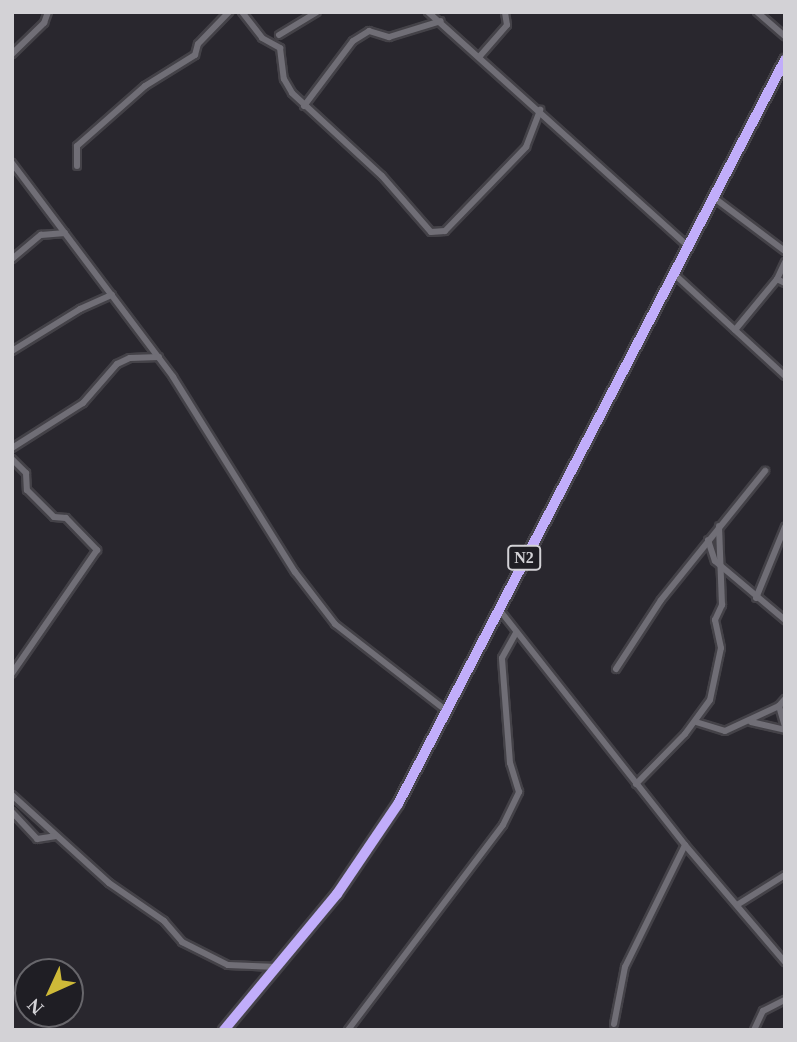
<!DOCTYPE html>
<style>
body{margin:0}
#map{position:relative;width:797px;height:1042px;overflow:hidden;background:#29272e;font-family:"Times New Roman",serif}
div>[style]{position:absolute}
.roads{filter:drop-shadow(2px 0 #444248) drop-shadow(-2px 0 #444248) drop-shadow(0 2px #444248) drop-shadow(0 -2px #444248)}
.minor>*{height:6px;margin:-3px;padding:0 3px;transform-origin:3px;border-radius:3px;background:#706e76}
.highway>*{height:10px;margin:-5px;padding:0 5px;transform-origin:5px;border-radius:5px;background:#c1adfa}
span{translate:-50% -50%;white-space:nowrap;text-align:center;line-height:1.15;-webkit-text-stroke:5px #1f1e24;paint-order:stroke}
.shield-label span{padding:2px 5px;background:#1f1e24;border:2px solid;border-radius:5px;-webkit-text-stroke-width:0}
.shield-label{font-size:16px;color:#d3d2d6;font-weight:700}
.frame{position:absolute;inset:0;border:14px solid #d3d2d6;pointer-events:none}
.north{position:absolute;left:14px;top:958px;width:70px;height:70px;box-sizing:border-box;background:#1f1e24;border:2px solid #67666b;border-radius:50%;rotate:225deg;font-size:19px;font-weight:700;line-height:28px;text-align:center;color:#d3d2d6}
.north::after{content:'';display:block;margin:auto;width:24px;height:32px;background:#ceb938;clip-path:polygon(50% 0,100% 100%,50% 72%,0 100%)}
</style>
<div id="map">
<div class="roads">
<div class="minor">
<i style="left:242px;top:12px;width:33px;rotate:52deg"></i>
<i style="left:262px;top:38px;width:21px;rotate:29deg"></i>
<i style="left:280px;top:48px;width:31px;rotate:83deg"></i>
<i style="left:284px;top:79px;width:16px;rotate:60deg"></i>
<i style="left:292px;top:93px;width:122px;rotate:42.7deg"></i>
<i style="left:382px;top:176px;width:74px;rotate:48.8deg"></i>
<i style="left:431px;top:232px;width:14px;rotate:-4deg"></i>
<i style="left:445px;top:231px;width:117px;rotate:-46deg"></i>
<i style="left:526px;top:147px;width:40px;rotate:-69deg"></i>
<i style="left:428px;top:12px;width:350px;rotate:42deg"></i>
<i style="left:757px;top:12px;width:37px;rotate:41deg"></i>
<i style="left:279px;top:35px;width:44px;rotate:-31.2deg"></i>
<i style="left:12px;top:54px;width:45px;rotate:-44.1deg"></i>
<i style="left:44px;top:23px;width:12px;rotate:-70deg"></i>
<i style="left:480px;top:56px;width:41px;rotate:-48.9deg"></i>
<i style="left:507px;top:25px;width:13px;rotate:-99deg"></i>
<i style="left:304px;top:106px;width:81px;rotate:-53deg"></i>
<i style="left:353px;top:41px;width:19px;rotate:-32deg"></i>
<i style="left:369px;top:31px;width:21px;rotate:17deg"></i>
<i style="left:389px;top:37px;width:54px;rotate:-17.1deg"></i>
<i style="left:12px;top:163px;width:268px;rotate:53deg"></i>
<i style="left:173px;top:377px;width:230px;rotate:58deg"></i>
<i style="left:295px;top:572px;width:66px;rotate:52.4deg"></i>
<i style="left:335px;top:624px;width:143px;rotate:37.9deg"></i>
<i style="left:77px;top:166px;width:20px;rotate:-90deg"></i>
<i style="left:77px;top:146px;width:91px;rotate:-41.4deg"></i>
<i style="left:145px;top:86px;width:59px;rotate:-31.8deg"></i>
<i style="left:195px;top:55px;width:11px;rotate:-75deg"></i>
<i style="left:198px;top:44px;width:45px;rotate:-45.9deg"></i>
<i style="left:713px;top:197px;width:90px;rotate:36.9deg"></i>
<i style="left:12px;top:259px;width:38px;rotate:-40deg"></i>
<i style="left:41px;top:235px;width:24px;rotate:-5deg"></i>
<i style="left:785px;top:262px;width:19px;rotate:115deg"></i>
<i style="left:777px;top:279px;width:9px;rotate:27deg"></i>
<i style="left:673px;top:273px;width:152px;rotate:42.6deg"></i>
<i style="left:735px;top:330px;width:66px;rotate:-50.5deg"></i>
<i style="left:12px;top:351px;width:80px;rotate:-31.7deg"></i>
<i style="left:80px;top:309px;width:35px;rotate:-24deg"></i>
<i style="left:12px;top:448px;width:84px;rotate:-32.4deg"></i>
<i style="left:83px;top:403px;width:52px;rotate:-48.9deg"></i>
<i style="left:117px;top:364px;width:14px;rotate:-25deg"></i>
<i style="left:130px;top:358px;width:29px;rotate:-2deg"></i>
<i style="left:12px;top:459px;width:20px;rotate:45deg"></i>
<i style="left:26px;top:473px;width:17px;rotate:87deg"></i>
<i style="left:27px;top:490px;width:38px;rotate:45deg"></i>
<i style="left:54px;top:517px;width:12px;rotate:5deg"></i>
<i style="left:66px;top:518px;width:45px;rotate:45.9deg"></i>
<i style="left:97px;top:550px;width:150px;rotate:124.6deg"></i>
<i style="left:708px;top:540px;width:22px;rotate:72deg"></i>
<i style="left:715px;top:561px;width:92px;rotate:40.1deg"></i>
<i style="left:756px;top:598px;width:77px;rotate:-67.8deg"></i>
<i style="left:498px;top:608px;width:302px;rotate:51.7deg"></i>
<i style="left:685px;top:845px;width:154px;rotate:49.5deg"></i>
<i style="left:616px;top:669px;width:82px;rotate:-56.9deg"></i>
<i style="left:661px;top:600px;width:166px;rotate:-51.1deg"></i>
<i style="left:785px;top:699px;width:9px;rotate:131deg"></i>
<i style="left:779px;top:706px;width:22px;rotate:74deg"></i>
<i style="left:696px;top:722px;width:30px;rotate:17deg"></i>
<i style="left:725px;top:731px;width:60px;rotate:-24.8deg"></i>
<i style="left:751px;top:722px;width:35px;rotate:13deg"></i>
<i style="left:636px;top:784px;width:70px;rotate:-45.6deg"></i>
<i style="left:685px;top:734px;width:42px;rotate:-53.7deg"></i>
<i style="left:710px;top:700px;width:53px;rotate:-78.1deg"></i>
<i style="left:721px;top:648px;width:29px;rotate:-102deg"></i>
<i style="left:715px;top:620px;width:17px;rotate:-65deg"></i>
<i style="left:722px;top:605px;width:79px;rotate:-92.2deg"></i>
<i style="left:12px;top:795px;width:131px;rotate:42.2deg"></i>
<i style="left:109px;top:883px;width:67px;rotate:34.6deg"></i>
<i style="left:164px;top:921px;width:28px;rotate:49deg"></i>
<i style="left:182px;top:942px;width:51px;rotate:26.6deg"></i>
<i style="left:228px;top:965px;width:49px;rotate:2.3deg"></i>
<i style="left:12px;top:812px;width:37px;rotate:47deg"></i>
<i style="left:37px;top:839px;width:18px;rotate:-9deg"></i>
<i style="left:737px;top:905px;width:57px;rotate:-32deg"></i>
<i style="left:614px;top:1024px;width:58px;rotate:-79.1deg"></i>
<i style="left:625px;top:967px;width:136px;rotate:-63.8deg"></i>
<i style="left:348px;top:1030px;width:257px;rotate:-52.9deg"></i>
<i style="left:503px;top:825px;width:37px;rotate:-64deg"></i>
<i style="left:519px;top:792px;width:30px;rotate:-107deg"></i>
<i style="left:510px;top:763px;width:105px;rotate:-94.4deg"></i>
<i style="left:502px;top:658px;width:29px;rotate:-61deg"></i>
<i style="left:754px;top:1030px;width:21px;rotate:-65deg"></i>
<i style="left:763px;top:1011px;width:25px;rotate:-27deg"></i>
</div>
<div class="highway">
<i style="left:224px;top:1030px;width:177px;rotate:-50.3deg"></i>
<i style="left:337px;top:894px;width:109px;rotate:-55.9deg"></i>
<i style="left:398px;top:804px;width:839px;rotate:-62.52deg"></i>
</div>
</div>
<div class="shield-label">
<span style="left:524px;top:558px">N2</span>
</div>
<div class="frame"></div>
<div class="north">N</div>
</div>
